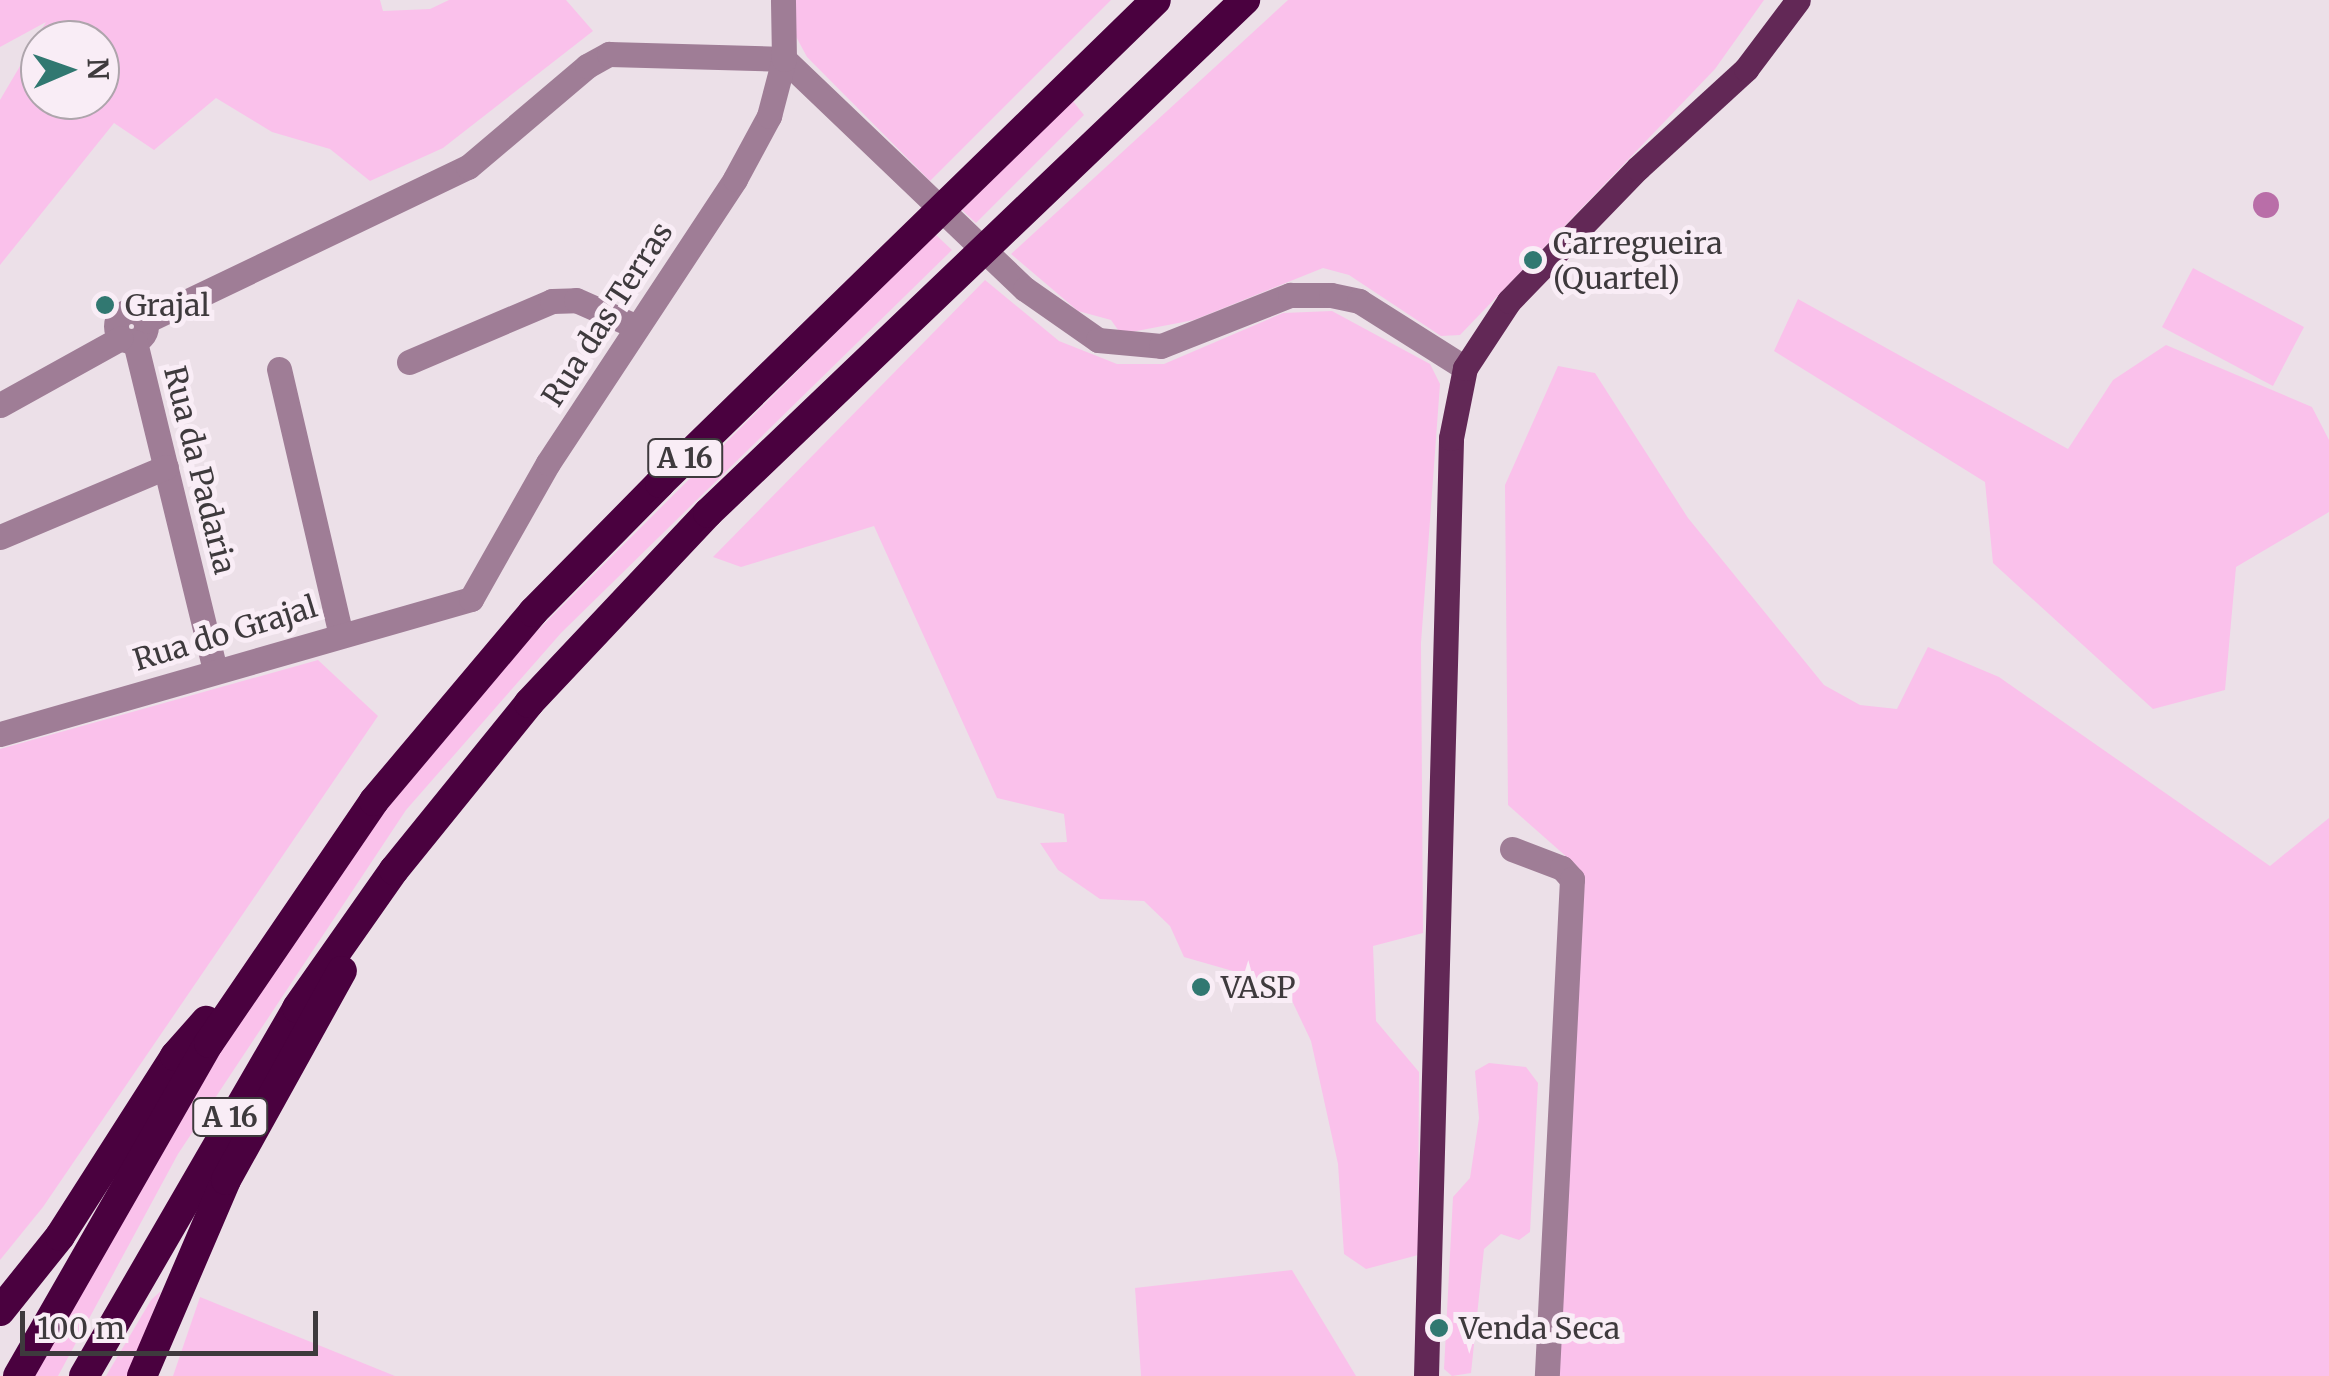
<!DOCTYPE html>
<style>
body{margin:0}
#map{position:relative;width:2329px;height:1376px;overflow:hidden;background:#ece0e8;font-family:Merriweather,serif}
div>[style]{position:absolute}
.green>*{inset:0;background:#fac1eb}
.water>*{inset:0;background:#b96ea8}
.round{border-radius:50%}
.minor>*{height:25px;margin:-12.5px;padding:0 12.5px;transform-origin:12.5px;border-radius:12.5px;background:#9f7d96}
.minor>.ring{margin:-12.5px;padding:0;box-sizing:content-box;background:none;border:25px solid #9f7d96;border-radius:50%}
.major>*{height:25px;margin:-12.5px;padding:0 12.5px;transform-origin:12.5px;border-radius:12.5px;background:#622856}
.highway>*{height:30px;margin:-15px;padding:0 15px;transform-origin:15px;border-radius:15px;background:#4a013f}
.dots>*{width:28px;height:28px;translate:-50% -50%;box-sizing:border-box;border:5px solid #f9edf6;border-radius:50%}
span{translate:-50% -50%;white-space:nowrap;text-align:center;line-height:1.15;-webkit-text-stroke:10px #f9edf6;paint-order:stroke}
.shield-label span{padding:2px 8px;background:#f9edf6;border:2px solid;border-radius:8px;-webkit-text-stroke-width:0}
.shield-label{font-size:28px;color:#3e3a3d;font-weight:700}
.poi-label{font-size:30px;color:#3e3a3d}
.left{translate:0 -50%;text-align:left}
.street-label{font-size:30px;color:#3e3a3d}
.north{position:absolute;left:20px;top:20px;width:100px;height:100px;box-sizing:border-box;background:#f9edf6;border:2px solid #aea5ac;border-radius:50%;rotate:88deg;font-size:28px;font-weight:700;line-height:40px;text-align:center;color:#3e3a3d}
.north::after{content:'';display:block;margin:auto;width:35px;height:45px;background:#317871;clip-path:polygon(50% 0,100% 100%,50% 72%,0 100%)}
.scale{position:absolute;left:20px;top:1311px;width:298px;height:45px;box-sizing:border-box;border:5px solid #3e3a3d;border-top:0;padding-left:12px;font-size:30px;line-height:35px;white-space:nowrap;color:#3e3a3d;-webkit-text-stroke:8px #f9edf6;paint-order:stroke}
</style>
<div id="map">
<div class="green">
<i style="clip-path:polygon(evenodd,0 0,380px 0,383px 11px,430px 9px,449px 0,566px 0,593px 31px,443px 148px,370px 181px,330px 149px,272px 132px,216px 98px,154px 150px,114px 123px,0 265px,0 100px,46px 22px,0 47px,0 0,100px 40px,100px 100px,40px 100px,40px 40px,100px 40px)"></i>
<i style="clip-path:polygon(792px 0,1111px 0,930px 181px,807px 57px,793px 31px)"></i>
<i style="clip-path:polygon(1288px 0,1764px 0,1715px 69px,1460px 335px,1441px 336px,1349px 275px,1323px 268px,1194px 320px,1121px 334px,1111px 320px,1078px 311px,1011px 254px)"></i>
<i style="clip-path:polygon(1072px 100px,1084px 115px,976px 223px,962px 210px)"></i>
<i style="clip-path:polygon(935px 234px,952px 250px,561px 633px,406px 810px,178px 1154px,58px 1376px,34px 1376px,196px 1088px,393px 798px,528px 640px)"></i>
<i style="clip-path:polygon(2193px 268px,2304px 327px,2273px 386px,2162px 327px)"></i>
<i style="clip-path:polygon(985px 280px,1059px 341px,1117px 364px,1164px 364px,1283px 313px,1332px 311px,1430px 364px,1440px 384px,1421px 643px,1423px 933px,1373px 946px,1376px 1021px,1419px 1072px,1418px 1255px,1366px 1269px,1344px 1254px,1338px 1164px,1311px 1041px,1285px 986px,1184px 957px,1170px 926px,1144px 901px,1100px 899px,1058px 870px,1040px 843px,1067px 842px,1064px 814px,997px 798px,874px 526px,741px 567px,713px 557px)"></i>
<i style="clip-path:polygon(1798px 299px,2068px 449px,2113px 380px,2166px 345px,2312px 407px,2329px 440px,2329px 512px,2236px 567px,2225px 690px,2153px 709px,1993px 563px,1985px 482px,1774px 351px)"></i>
<i style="clip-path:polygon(1558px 366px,1595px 373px,1688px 518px,1824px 685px,1860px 705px,1897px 709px,1928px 647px,1999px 677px,2270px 866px,2329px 818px,2329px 1376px,1556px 1376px,1577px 866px,1508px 805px,1505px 485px)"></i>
<i style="clip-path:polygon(318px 660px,378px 716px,43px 1207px,0 1260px,0 749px)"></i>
<i style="clip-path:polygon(1489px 1063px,1526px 1067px,1538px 1083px,1530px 1232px,1519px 1240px,1501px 1234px,1484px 1249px,1471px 1373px,1452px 1376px,1444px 1369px,1453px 1197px,1470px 1178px,1479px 1118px,1475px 1071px)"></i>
<i style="clip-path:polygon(1292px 1270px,1356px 1376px,1141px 1376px,1135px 1288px)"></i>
<i style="clip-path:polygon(161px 1291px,129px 1376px,106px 1376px,151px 1300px)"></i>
<i style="clip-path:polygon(200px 1297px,395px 1376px,173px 1376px)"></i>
</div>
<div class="water">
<i class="round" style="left:2253px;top:192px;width:26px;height:26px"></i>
</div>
<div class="minor">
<i style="left:784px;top:59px;width:333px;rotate:43.7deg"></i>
<i style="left:1025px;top:289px;width:89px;rotate:34.9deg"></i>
<i style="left:1098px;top:340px;width:63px;rotate:5.4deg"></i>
<i style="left:1161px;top:346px;width:139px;rotate:-21.6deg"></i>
<i style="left:1290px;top:295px;width:41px"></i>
<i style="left:1331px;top:295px;width:29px;rotate:12deg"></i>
<i style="left:1359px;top:301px;width:125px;rotate:32.3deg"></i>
<i class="ring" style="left:116px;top:311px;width:5px;height:5px"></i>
<i style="left:146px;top:321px;width:357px;rotate:-25.6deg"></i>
<i style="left:468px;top:167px;width:156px;rotate:-40.3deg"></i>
<i style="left:587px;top:66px;width:25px;rotate:-29deg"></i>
<i style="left:609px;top:54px;width:175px;rotate:1.6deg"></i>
<i style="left:135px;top:342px;width:339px;rotate:76.3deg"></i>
<i style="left:409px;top:362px;width:155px;rotate:-23.1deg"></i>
<i style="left:552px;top:301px;width:24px;rotate:-2deg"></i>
<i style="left:576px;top:300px;width:64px;rotate:23.8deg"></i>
<i style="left:279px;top:369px;width:269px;rotate:76.9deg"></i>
<i style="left:0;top:405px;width:138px;rotate:-29deg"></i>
<i style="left:0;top:537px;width:180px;rotate:-22.9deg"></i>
<i style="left:0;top:734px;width:490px;rotate:-16deg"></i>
<i style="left:471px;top:599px;width:156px;rotate:-60.5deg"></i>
<i style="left:548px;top:463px;width:340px;rotate:-56.6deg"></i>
<i style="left:735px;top:179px;width:72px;rotate:-61.6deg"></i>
<i style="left:769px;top:116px;width:59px;rotate:-75.3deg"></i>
<i style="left:784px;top:59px;width:59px;rotate:-91deg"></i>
<i style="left:1512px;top:849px;width:53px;rotate:20.8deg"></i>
<i style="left:1562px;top:868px;width:15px;rotate:48deg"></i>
<i style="left:1572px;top:879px;width:498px;rotate:92.9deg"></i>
</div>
<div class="major">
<i style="left:1426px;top:1376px;width:938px;rotate:-88.47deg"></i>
<i style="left:1451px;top:438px;width:71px;rotate:-78.7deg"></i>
<i style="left:1465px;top:368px;width:80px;rotate:-56.7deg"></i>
<i style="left:1509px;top:301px;width:185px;rotate:-45.9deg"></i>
<i style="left:1638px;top:168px;width:147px;rotate:-42.5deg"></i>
<i style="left:1746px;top:69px;width:86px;rotate:-53deg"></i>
</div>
<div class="highway">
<i style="left:0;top:1311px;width:96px;rotate:-51.3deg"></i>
<i style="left:60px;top:1236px;width:214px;rotate:-57.4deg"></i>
<i style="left:175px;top:1056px;width:47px;rotate:-48.5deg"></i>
<i style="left:18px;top:1376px;width:384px;rotate:-60.2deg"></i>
<i style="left:209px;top:1043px;width:293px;rotate:-55.7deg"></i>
<i style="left:374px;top:801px;width:247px;rotate:-49.9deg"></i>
<i style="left:533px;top:612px;width:181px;rotate:-45.4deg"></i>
<i style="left:660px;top:483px;width:692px;rotate:-44.24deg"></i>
<i style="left:84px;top:1376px;width:425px;rotate:-59.9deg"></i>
<i style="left:297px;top:1008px;width:169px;rotate:-54.9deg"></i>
<i style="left:394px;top:870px;width:215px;rotate:-51deg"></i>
<i style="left:529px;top:703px;width:261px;rotate:-46.7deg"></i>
<i style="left:708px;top:513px;width:743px;rotate:-43.69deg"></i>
<i style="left:142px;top:1376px;width:213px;rotate:-66.8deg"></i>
<i style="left:226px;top:1180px;width:239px;rotate:-61deg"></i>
</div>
<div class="dots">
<i style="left:1533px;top:260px;background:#317871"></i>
<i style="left:105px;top:305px;background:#317871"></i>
<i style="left:1201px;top:987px;background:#317871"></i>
<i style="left:1439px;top:1328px;background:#317871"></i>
</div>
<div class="shield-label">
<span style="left:685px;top:458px">A 16</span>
<span style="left:230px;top:1117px">A 16</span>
</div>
<div class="poi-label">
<span class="left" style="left:1553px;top:260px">Carregueira<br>(Quartel)</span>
<span class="left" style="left:125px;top:305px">Grajal</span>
<span class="left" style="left:1221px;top:987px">VASP</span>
<span class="left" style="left:1459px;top:1328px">Venda Seca</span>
</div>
<div class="street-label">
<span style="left:607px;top:314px;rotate:-57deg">Rua das Terras</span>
<span style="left:200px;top:470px;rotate:76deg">Rua da Padaria</span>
<span style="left:225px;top:633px;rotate:-17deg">Rua do Grajal</span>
</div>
<div class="north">N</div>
<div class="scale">100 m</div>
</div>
